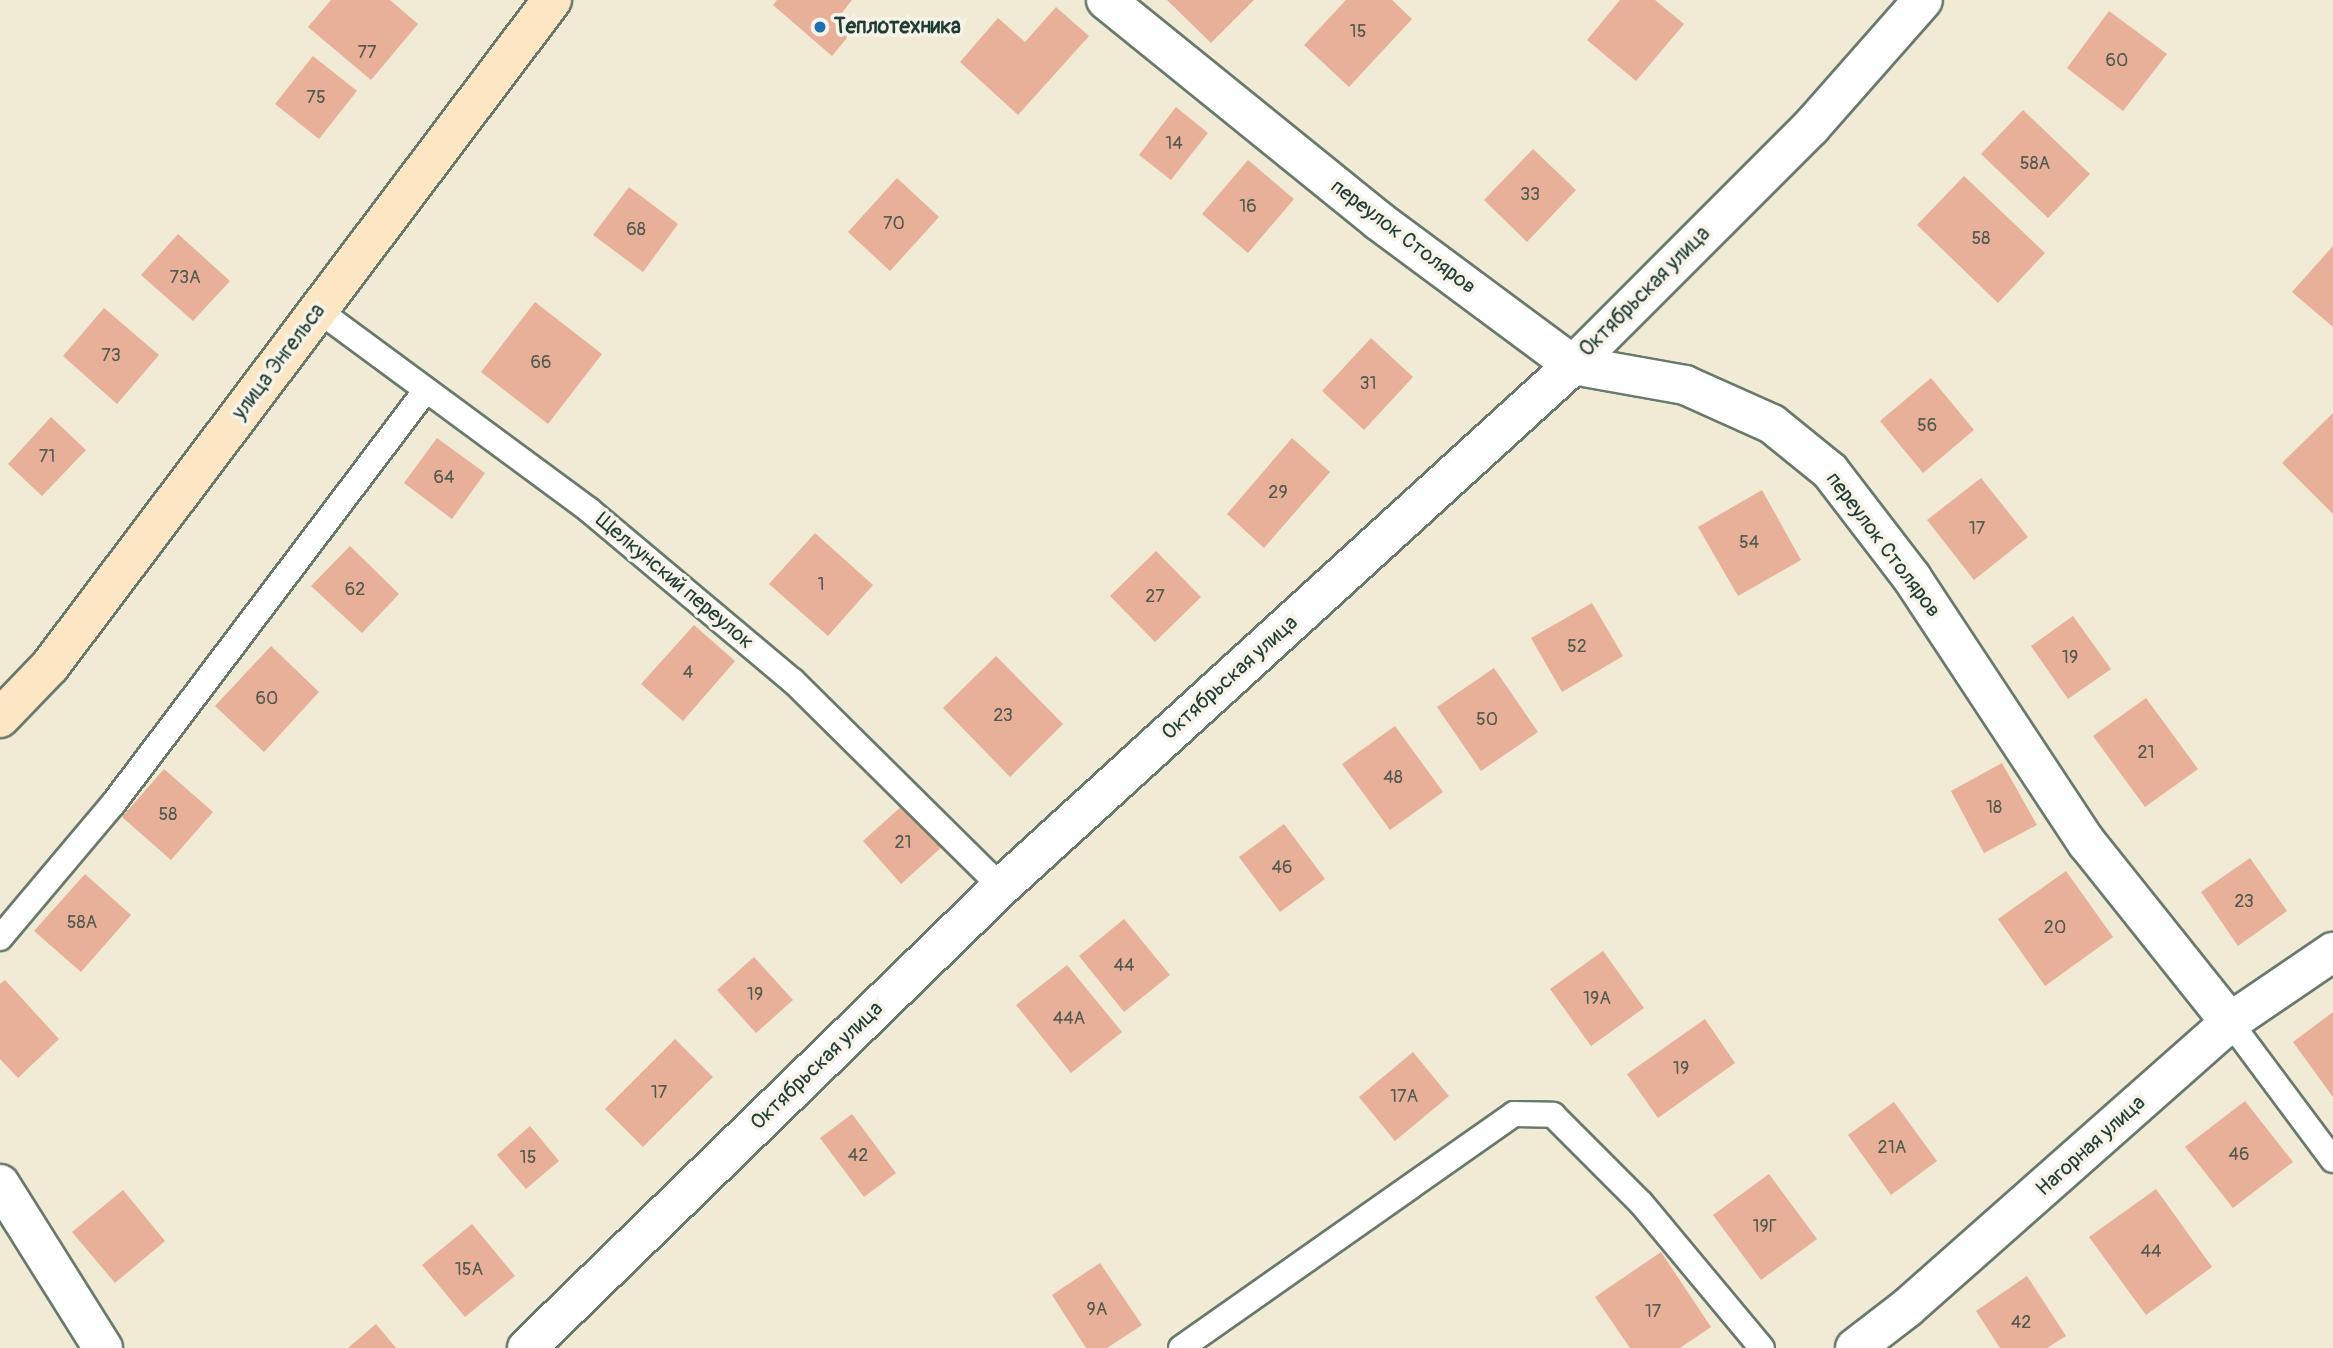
<!DOCTYPE html>
<meta charset="utf-8">
<style>
body{margin:0}
#map{position:relative;width:2333px;height:1348px;overflow:hidden;background:#f1ead5;font-family:Pangolin,sans-serif}
div>[style]{position:absolute}
.building>*{inset:0;background:#e8b099}
.roads{filter:drop-shadow(2px 0 #687a6c) drop-shadow(-2px 0 #687a6c) drop-shadow(0 2px #687a6c) drop-shadow(0 -2px #687a6c)}
.lane>*{height:24px;margin:-12px;padding:0 12px;transform-origin:12px;border-radius:12px;background:#fff}
.street>*{height:38px;margin:-19px;padding:0 19px;transform-origin:19px;border-radius:19px;background:#fff}
.secondary>*{height:38px;margin:-19px;padding:0 19px;transform-origin:19px;border-radius:19px;background:#fce6c4}
.dots>*{width:19px;height:19px;translate:-50% -50%;box-sizing:border-box;border:4px solid #f7f3e8;border-radius:50%}
span{translate:-50% -50%;white-space:nowrap;text-align:center;line-height:1.15;-webkit-text-stroke:7px #f7f3e8;paint-order:stroke}
.number-label{font-size:18px;color:#515a4d}
.number-label span{-webkit-text-stroke-width:0}
.poi-label{font-size:21px;color:#1f3d34;font-weight:700}
.left{translate:0 -50%;text-align:left}
.street-label{font-size:21px;color:#1f3d34}
</style>
<div id="map">
<div class="building">
<i style="clip-path:polygon(331px 0,390px 0,418px 24px,371px 80px,308px 27px)"></i>
<i style="clip-path:polygon(777px 0,852px 0,836px 20px,851px 33px,832px 56px,773px 5px)"></i>
<i style="clip-path:polygon(1167px 0,1254px 0,1211px 43px)"></i>
<i style="clip-path:polygon(1346px 0,1392px 0,1412px 19px,1349px 87px,1304px 45px)"></i>
<i style="clip-path:polygon(1620px 0,1655px 0,1684px 24px,1636px 81px,1587px 40px)"></i>
<i style="clip-path:polygon(1056px 7px,1089px 36px,1018px 115px,960px 62px,998px 18px,1025px 42px)"></i>
<i style="clip-path:polygon(2109px 11px,2167px 54px,2123px 111px,2067px 68px)"></i>
<i style="clip-path:polygon(313px 56px,357px 91px,319px 139px,275px 104px)"></i>
<i style="clip-path:polygon(1176px 107px,1208px 133px,1171px 180px,1139px 155px)"></i>
<i style="clip-path:polygon(2023px 110px,2090px 174px,2048px 218px,1981px 154px)"></i>
<i style="clip-path:polygon(1533px 149px,1576px 190px,1527px 242px,1484px 200px)"></i>
<i style="clip-path:polygon(1248px 160px,1294px 199px,1248px 253px,1202px 214px)"></i>
<i style="clip-path:polygon(1964px 176px,2045px 253px,1998px 303px,1917px 225px)"></i>
<i style="clip-path:polygon(897px 178px,939px 217px,890px 271px,848px 232px)"></i>
<i style="clip-path:polygon(629px 187px,678px 224px,643px 272px,593px 235px)"></i>
<i style="clip-path:polygon(178px 234px,230px 281px,193px 321px,141px 275px)"></i>
<i style="clip-path:polygon(2333px 246px,2333px 327px,2292px 292px)"></i>
<i style="clip-path:polygon(535px 302px,602px 354px,548px 424px,481px 372px)"></i>
<i style="clip-path:polygon(104px 308px,159px 355px,117px 404px,63px 356px)"></i>
<i style="clip-path:polygon(1371px 338px,1413px 377px,1364px 430px,1322px 391px)"></i>
<i style="clip-path:polygon(1931px 378px,1974px 430px,1923px 473px,1880px 421px)"></i>
<i style="clip-path:polygon(2333px 413px,2333px 514px,2282px 463px)"></i>
<i style="clip-path:polygon(51px 417px,86px 450px,42px 496px,8px 464px)"></i>
<i style="clip-path:polygon(437px 438px,485px 473px,452px 519px,404px 483px)"></i>
<i style="clip-path:polygon(1292px 438px,1330px 472px,1264px 548px,1227px 514px)"></i>
<i style="clip-path:polygon(1981px 478px,2028px 537px,1974px 580px,1927px 520px)"></i>
<i style="clip-path:polygon(1762px 490px,1801px 560px,1738px 596px,1698px 527px)"></i>
<i style="clip-path:polygon(815px 533px,873px 585px,828px 636px,769px 584px)"></i>
<i style="clip-path:polygon(350px 546px,399px 594px,362px 633px,311px 586px)"></i>
<i style="clip-path:polygon(1156px 551px,1201px 597px,1155px 642px,1110px 596px)"></i>
<i style="clip-path:polygon(1592px 603px,1623px 656px,1562px 692px,1531px 638px)"></i>
<i style="clip-path:polygon(2073px 616px,2111px 669px,2068px 699px,2031px 646px)"></i>
<i style="clip-path:polygon(694px 625px,735px 661px,683px 721px,641px 684px)"></i>
<i style="clip-path:polygon(271px 646px,319px 692px,264px 752px,215px 706px)"></i>
<i style="clip-path:polygon(996px 656px,1063px 724px,1010px 777px,943px 708px)"></i>
<i style="clip-path:polygon(1494px 668px,1538px 732px,1481px 771px,1437px 707px)"></i>
<i style="clip-path:polygon(2146px 698px,2198px 769px,2145px 807px,2093px 736px)"></i>
<i style="clip-path:polygon(1395px 726px,1443px 792px,1390px 830px,1342px 764px)"></i>
<i style="clip-path:polygon(2002px 763px,2037px 825px,1984px 853px,1951px 791px)"></i>
<i style="clip-path:polygon(164px 769px,213px 812px,171px 860px,122px 817px)"></i>
<i style="clip-path:polygon(905px 803px,943px 846px,901px 884px,863px 841px)"></i>
<i style="clip-path:polygon(1284px 824px,1325px 879px,1280px 912px,1239px 857px)"></i>
<i style="clip-path:polygon(2250px 858px,2287px 911px,2238px 946px,2201px 892px)"></i>
<i style="clip-path:polygon(2066px 871px,2113px 937px,2045px 986px,1998px 919px)"></i>
<i style="clip-path:polygon(85px 874px,131px 915px,81px 972px,34px 931px)"></i>
<i style="clip-path:polygon(1124px 919px,1170px 975px,1124px 1012px,1079px 956px)"></i>
<i style="clip-path:polygon(1603px 951px,1644px 1008px,1591px 1046px,1550px 989px)"></i>
<i style="clip-path:polygon(754px 957px,793px 1000px,756px 1033px,717px 990px)"></i>
<i style="clip-path:polygon(1067px 965px,1122px 1032px,1071px 1073px,1016px 1005px)"></i>
<i style="clip-path:polygon(5px 980px,59px 1039px,18px 1078px,0 1059px,0 984px)"></i>
<i style="clip-path:polygon(2333px 1012px,2333px 1097px,2293px 1042px)"></i>
<i style="clip-path:polygon(1705px 1019px,1735px 1063px,1658px 1118px,1627px 1074px)"></i>
<i style="clip-path:polygon(675px 1039px,713px 1077px,643px 1147px,605px 1109px)"></i>
<i style="clip-path:polygon(1413px 1052px,1449px 1096px,1395px 1141px,1359px 1097px)"></i>
<i style="clip-path:polygon(2245px 1101px,2293px 1162px,2233px 1208px,2185px 1147px)"></i>
<i style="clip-path:polygon(1894px 1102px,1937px 1161px,1891px 1195px,1848px 1135px)"></i>
<i style="clip-path:polygon(852px 1114px,896px 1173px,864px 1197px,820px 1138px)"></i>
<i style="clip-path:polygon(530px 1126px,559px 1161px,526px 1189px,497px 1155px)"></i>
<i style="clip-path:polygon(1769px 1174px,1817px 1239px,1761px 1280px,1713px 1215px)"></i>
<i style="clip-path:polygon(2156px 1189px,2212px 1267px,2146px 1315px,2089px 1237px)"></i>
<i style="clip-path:polygon(123px 1190px,165px 1241px,115px 1283px,72px 1232px)"></i>
<i style="clip-path:polygon(472px 1224px,515px 1276px,465px 1317px,422px 1265px)"></i>
<i style="clip-path:polygon(1661px 1252px,1711px 1327px,1680px 1348px,1630px 1348px,1595px 1297px)"></i>
<i style="clip-path:polygon(1100px 1263px,1142px 1325px,1107px 1348px,1086px 1348px,1052px 1295px)"></i>
<i style="clip-path:polygon(2027px 1276px,2066px 1336px,2047px 1348px,2000px 1348px,1976px 1311px)"></i>
<i style="clip-path:polygon(376px 1324px,396px 1348px,348px 1348px)"></i>
</div>
<div class="roads">
<div class="lane">
<i style="left:318px;top:310px;width:337px;rotate:36.4deg"></i>
<i style="left:589px;top:510px;width:266px;rotate:40deg"></i>
<i style="left:793px;top:681px;width:293px;rotate:44.7deg"></i>
<i style="left:0;top:938px;width:175px;rotate:-49.9deg"></i>
<i style="left:113px;top:804px;width:519px;rotate:-52.91deg"></i>
<i style="left:2230px;top:1022px;width:172px;rotate:53.3deg"></i>
<i style="left:1181px;top:1348px;width:407px;rotate:-35.1deg"></i>
<i style="left:1514px;top:1114px;width:39px;rotate:1deg"></i>
<i style="left:1553px;top:1115px;width:124px;rotate:45deg"></i>
<i style="left:1641px;top:1203px;width:189px;rotate:50.2deg"></i>
</div>
<div class="street">
<i style="left:1106px;top:0;width:351px;rotate:39deg"></i>
<i style="left:1379px;top:221px;width:242px;rotate:36.6deg"></i>
<i style="left:1573px;top:365px;width:114px;rotate:10.1deg"></i>
<i style="left:1685px;top:385px;width:95px;rotate:24.1deg"></i>
<i style="left:1772px;top:424px;width:75px;rotate:39deg"></i>
<i style="left:1830px;top:471px;width:135px;rotate:52.5deg"></i>
<i style="left:1912px;top:578px;width:318px;rotate:56.6deg"></i>
<i style="left:2087px;top:843px;width:229px;rotate:51.4deg"></i>
<i style="left:0;top:1184px;width:194px;rotate:57.9deg"></i>
<i style="left:527px;top:1348px;width:661px;rotate:-44.2deg"></i>
<i style="left:1001px;top:887px;width:774px;rotate:-42.38deg"></i>
<i style="left:1573px;top:365px;width:337px;rotate:-45deg"></i>
<i style="left:1811px;top:127px;width:169px;rotate:-48.6deg"></i>
<i style="left:1855px;top:1348px;width:66px;rotate:-37.6deg"></i>
<i style="left:1907px;top:1308px;width:431px;rotate:-41.5deg"></i>
<i style="left:2230px;top:1022px;width:125px;rotate:-34.2deg"></i>
</div>
<div class="secondary">
<i style="left:0;top:718px;width:72px;rotate:-46.1deg"></i>
<i style="left:50px;top:666px;width:834px;rotate:-52.99deg"></i>
</div>
</div>
<div class="dots">
<i style="left:820px;top:27px;background:#1f6fb2"></i>
</div>
<div class="number-label">
<span style="left:1358px;top:32px">15</span>
<span style="left:367px;top:53px">77</span>
<span style="left:2117px;top:61px">60</span>
<span style="left:316px;top:98px">75</span>
<span style="left:1174px;top:144px">14</span>
<span style="left:2035px;top:164px">58А</span>
<span style="left:1530px;top:195px">33</span>
<span style="left:1248px;top:207px">16</span>
<span style="left:894px;top:224px">70</span>
<span style="left:636px;top:230px">68</span>
<span style="left:1981px;top:239px">58</span>
<span style="left:185px;top:278px">73А</span>
<span style="left:111px;top:356px">73</span>
<span style="left:541px;top:363px">66</span>
<span style="left:1368px;top:384px">31</span>
<span style="left:1927px;top:426px">56</span>
<span style="left:47px;top:457px">71</span>
<span style="left:444px;top:478px">64</span>
<span style="left:1278px;top:493px">29</span>
<span style="left:1977px;top:529px">17</span>
<span style="left:1749px;top:543px">54</span>
<span style="left:821px;top:585px">1</span>
<span style="left:355px;top:590px">62</span>
<span style="left:1155px;top:597px">27</span>
<span style="left:1577px;top:647px">52</span>
<span style="left:2070px;top:658px">19</span>
<span style="left:688px;top:673px">4</span>
<span style="left:267px;top:699px">60</span>
<span style="left:1003px;top:716px">23</span>
<span style="left:1487px;top:720px">50</span>
<span style="left:2146px;top:753px">21</span>
<span style="left:1393px;top:778px">48</span>
<span style="left:1994px;top:808px">18</span>
<span style="left:168px;top:815px">58</span>
<span style="left:903px;top:843px">21</span>
<span style="left:1282px;top:868px">46</span>
<span style="left:2244px;top:902px">23</span>
<span style="left:82px;top:923px">58А</span>
<span style="left:2055px;top:928px">20</span>
<span style="left:1124px;top:966px">44</span>
<span style="left:755px;top:995px">19</span>
<span style="left:1597px;top:999px">19А</span>
<span style="left:1069px;top:1019px">44А</span>
<span style="left:1681px;top:1069px">19</span>
<span style="left:659px;top:1093px">17</span>
<span style="left:1404px;top:1097px">17А</span>
<span style="left:1892px;top:1148px">21А</span>
<span style="left:2239px;top:1155px">46</span>
<span style="left:858px;top:1156px">42</span>
<span style="left:528px;top:1158px">15</span>
<span style="left:1765px;top:1227px">19Г</span>
<span style="left:2151px;top:1252px">44</span>
<span style="left:469px;top:1270px">15А</span>
<span style="left:1097px;top:1310px">9А</span>
<span style="left:1653px;top:1312px">17</span>
<span style="left:2021px;top:1323px">42</span>
</div>
<div class="poi-label">
<span class="left" style="left:834px;top:27px">Теплотехника</span>
</div>
<div class="street-label">
<span style="left:1403px;top:237px;rotate:37deg">переулок Столяров</span>
<span style="left:1645px;top:292px;rotate:-45deg">Октябрьская улица</span>
<span style="left:279px;top:362px;rotate:-53deg">улица Энгельса</span>
<span style="left:1883px;top:545px;rotate:53deg">переулок Столяров</span>
<span style="left:674px;top:581px;rotate:40deg">Щелкунский переулок</span>
<span style="left:1230px;top:678px;rotate:-42deg">Октябрьская улица</span>
<span style="left:817px;top:1066px;rotate:-44deg">Октябрьская улица</span>
<span style="left:2091px;top:1146px;rotate:-42deg">Нагорная улица</span>
</div>
</div>
